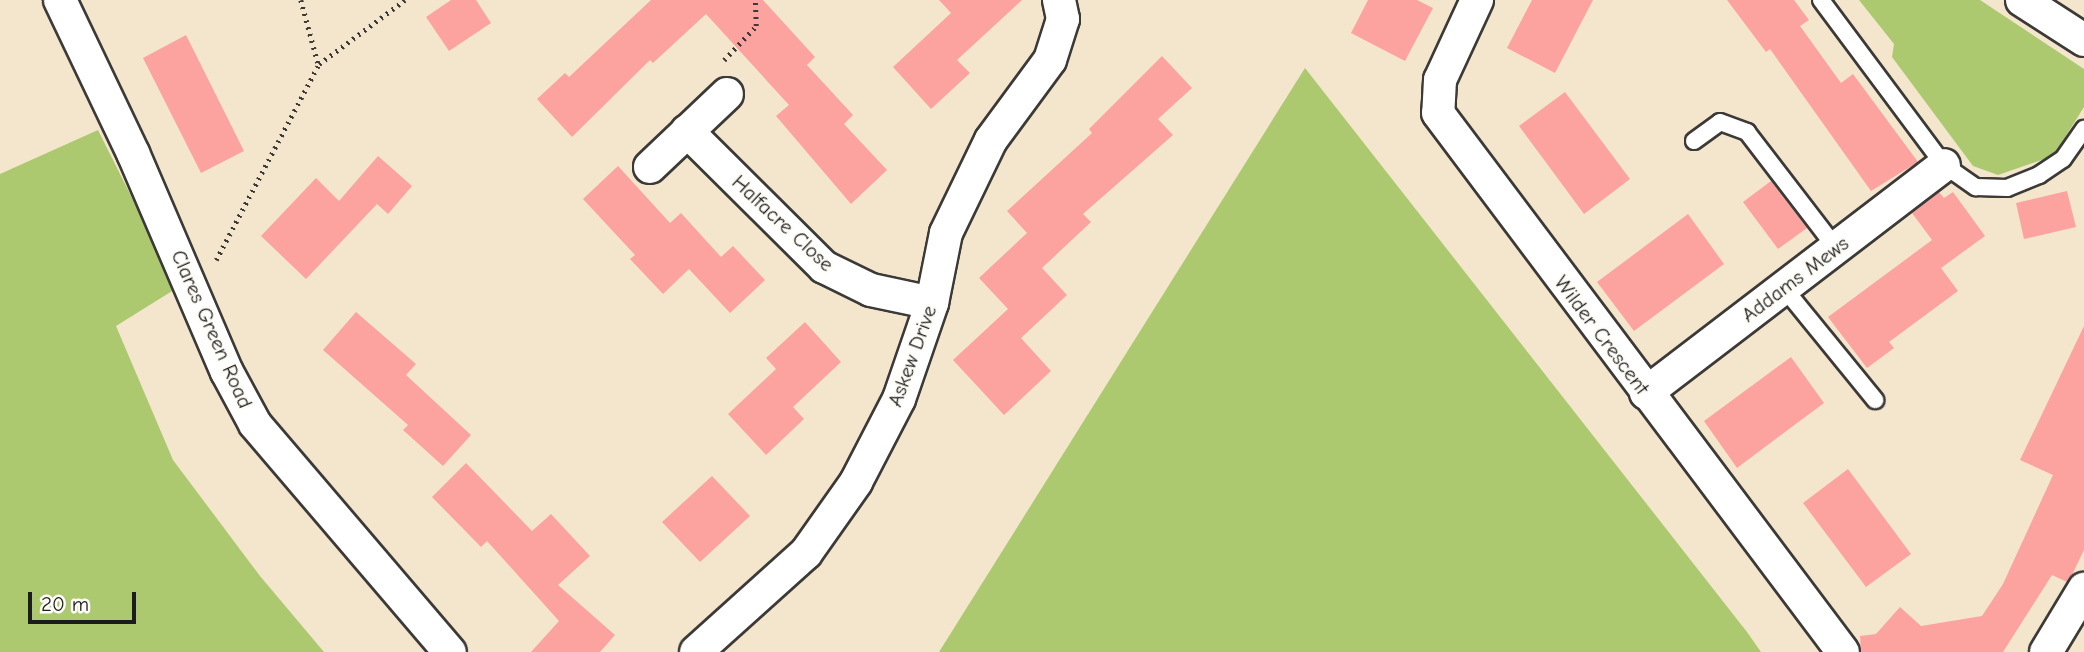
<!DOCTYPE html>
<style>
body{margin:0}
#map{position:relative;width:2084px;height:652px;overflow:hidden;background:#f3e6cd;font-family:"Comic Neue",sans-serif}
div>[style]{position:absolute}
.green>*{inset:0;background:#acc970}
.building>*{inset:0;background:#fca3a0}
.path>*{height:4.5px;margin-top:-2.25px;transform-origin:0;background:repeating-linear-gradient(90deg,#3c3a37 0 2px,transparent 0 7px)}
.roads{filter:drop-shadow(2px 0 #3c3a37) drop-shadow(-2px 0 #3c3a37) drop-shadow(0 2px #3c3a37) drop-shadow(0 -2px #3c3a37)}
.service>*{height:16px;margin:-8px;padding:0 8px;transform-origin:8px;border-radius:8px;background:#fff}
.minor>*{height:32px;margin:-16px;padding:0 16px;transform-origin:16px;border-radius:16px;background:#fff}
span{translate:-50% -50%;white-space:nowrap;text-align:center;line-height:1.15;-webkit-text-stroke:5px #fdfcf7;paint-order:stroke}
.street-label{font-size:21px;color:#1c1c1c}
.scale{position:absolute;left:28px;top:592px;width:108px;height:32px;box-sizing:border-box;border:4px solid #1c1c1c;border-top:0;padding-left:9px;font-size:21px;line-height:24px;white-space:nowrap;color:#1c1c1c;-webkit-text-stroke:5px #fdfcf7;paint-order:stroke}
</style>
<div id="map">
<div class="green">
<i style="clip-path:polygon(1859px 0,1980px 0,2084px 69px,2084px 107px,2057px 150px,2047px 158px,1998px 175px,1973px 166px,1892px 57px,1894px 44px)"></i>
<i style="clip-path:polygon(1305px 68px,1747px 632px,1761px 652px,939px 652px)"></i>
<i style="clip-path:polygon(98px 130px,177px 288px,116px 326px,173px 460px,260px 576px,324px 652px,0 652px,0 174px)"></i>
</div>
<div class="building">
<i style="clip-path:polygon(451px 0,476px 0,491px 23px,449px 51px,426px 17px)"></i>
<i style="clip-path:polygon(651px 0,763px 0,815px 57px,807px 65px,853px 115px,844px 124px,887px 170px,851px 204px,776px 116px,789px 105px,706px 14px,653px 63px,650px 60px,572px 137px,537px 99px,565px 73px,569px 77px)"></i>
<i style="clip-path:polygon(939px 0,1022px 0,957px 60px,970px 73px,931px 109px,893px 67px,951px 13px)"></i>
<i style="clip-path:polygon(1368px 0,1417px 0,1433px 8px,1405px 61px,1351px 33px)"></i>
<i style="clip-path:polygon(1532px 0,1593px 0,1555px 73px,1507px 48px)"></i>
<i style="clip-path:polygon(1727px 0,1794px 0,1809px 20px,1800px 26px,1841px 83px,1853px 74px,1918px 162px,1871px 191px,1770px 49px,1766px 52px)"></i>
<i style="clip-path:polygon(186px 35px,244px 151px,201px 173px,143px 58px)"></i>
<i style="clip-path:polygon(1162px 56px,1192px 88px,1158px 119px,1173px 135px,1083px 214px,1091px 222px,1042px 268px,1067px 295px,1021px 338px,1051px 371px,1004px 415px,953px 360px,1008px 309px,979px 278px,1027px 233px,1007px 211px,1092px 133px,1089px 129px)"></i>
<i style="clip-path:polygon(1565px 92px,1630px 179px,1584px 214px,1519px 126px)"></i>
<i style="clip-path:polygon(378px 156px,412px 186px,388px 214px,377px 204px,306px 279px,261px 236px,316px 178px,339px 201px)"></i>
<i style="clip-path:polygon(618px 166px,670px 223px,681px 213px,721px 257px,733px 246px,765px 280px,730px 313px,689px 269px,663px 294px,630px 259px,635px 255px,583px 199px)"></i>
<i style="clip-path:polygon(1771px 181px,1807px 228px,1778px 249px,1743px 202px)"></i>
<i style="clip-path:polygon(2067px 191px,2076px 227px,2024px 239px,2016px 203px)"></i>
<i style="clip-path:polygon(1939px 192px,1944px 198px,1953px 192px,1985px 236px,1941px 268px,1958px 291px,1889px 342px,1894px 348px,1867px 368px,1828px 317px,1932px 240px,1912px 213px)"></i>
<i style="clip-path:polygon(1688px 214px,1724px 264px,1634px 331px,1597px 282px)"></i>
<i style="clip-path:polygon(356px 312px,416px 364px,406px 375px,471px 435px,443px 466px,403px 430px,408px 425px,323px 350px)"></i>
<i style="clip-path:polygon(805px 322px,841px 362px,793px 407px,804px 419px,766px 455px,728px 414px,776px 369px,766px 358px)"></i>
<i style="clip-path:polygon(2084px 326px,2084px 550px,2072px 575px,2067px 582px,2052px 575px,2003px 652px,1861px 652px,1860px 636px,1876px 634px,1900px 607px,1921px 626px,1982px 616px,2003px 584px,2053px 475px,2020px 460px)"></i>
<i style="clip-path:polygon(1791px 357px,1824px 403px,1737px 468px,1704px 421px)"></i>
<i style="clip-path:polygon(466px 463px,532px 531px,551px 514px,590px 556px,558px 585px,615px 635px,600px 652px,531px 652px,559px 621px,487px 541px,481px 547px,432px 497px)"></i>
<i style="clip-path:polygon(1848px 469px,1911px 554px,1866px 587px,1803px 503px)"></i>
<i style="clip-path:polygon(712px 476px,750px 516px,700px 562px,662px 522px)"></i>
</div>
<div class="path">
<i style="left:301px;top:0;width:65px;rotate:74.9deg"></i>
<i style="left:724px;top:60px;width:47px;rotate:-46.7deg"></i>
<i style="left:756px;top:26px;width:26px;rotate:-92deg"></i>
<i style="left:216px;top:260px;width:221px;rotate:-62.3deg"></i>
<i style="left:319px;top:64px;width:107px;rotate:-36.7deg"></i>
</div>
<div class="roads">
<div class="service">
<i style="left:1821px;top:0;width:206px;rotate:53.3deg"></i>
<i style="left:1944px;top:165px;width:39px;rotate:35deg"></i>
<i style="left:1976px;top:187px;width:31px;rotate:2deg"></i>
<i style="left:2007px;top:188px;width:35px;rotate:-22deg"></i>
<i style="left:2039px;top:175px;width:29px;rotate:-34deg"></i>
<i style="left:2063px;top:159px;width:37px;rotate:-55deg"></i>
<i style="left:1694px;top:141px;width:32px;rotate:-36deg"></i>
<i style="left:1720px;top:122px;width:29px;rotate:20deg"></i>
<i style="left:1747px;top:132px;width:146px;rotate:52.5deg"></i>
<i style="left:1783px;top:287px;width:146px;rotate:50.8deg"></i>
</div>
<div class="minor">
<i style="left:60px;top:0;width:170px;rotate:64.5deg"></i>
<i style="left:133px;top:153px;width:238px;rotate:66.8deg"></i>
<i style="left:227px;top:372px;width:59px;rotate:61.7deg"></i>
<i style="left:255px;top:424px;width:300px;rotate:49.5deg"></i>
<i style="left:1477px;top:0;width:88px;rotate:114.8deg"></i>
<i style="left:1440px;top:80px;width:33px;rotate:93deg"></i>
<i style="left:1438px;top:113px;width:674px;rotate:53.08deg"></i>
<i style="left:2022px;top:0;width:74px;rotate:32.8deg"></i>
<i style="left:687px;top:131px;width:193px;rotate:44.8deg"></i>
<i style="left:824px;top:267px;width:52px;rotate:26.1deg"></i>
<i style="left:871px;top:290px;width:62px;rotate:12deg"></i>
<i style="left:650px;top:167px;width:106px;rotate:-43.5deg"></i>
<i style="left:1646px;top:393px;width:375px;rotate:-37.4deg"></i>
<i style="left:696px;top:652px;width:148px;rotate:-42deg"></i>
<i style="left:806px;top:553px;width:87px;rotate:-54.8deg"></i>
<i style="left:856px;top:482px;width:93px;rotate:-62.6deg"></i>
<i style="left:899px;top:399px;width:102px;rotate:-71deg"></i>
<i style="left:932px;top:303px;width:71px;rotate:-78.7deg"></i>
<i style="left:946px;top:233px;width:103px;rotate:-64.2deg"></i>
<i style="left:991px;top:140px;width:99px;rotate:-53.6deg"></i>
<i style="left:1050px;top:60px;width:43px;rotate:-72.4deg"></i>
<i style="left:1063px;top:19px;width:19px;rotate:-102deg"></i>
<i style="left:2046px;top:652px;width:74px;rotate:-58.9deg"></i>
</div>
</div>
<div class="street-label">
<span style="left:783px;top:223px;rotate:43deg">Halfacre Close</span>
<span style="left:1795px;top:279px;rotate:-37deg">Addams Mews</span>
<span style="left:212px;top:329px;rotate:66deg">Clares Green Road</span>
<span style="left:1602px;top:335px;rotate:53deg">Wilder Crescent</span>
<span style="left:912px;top:356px;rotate:-70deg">Askew Drive</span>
</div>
<div class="scale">20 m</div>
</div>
